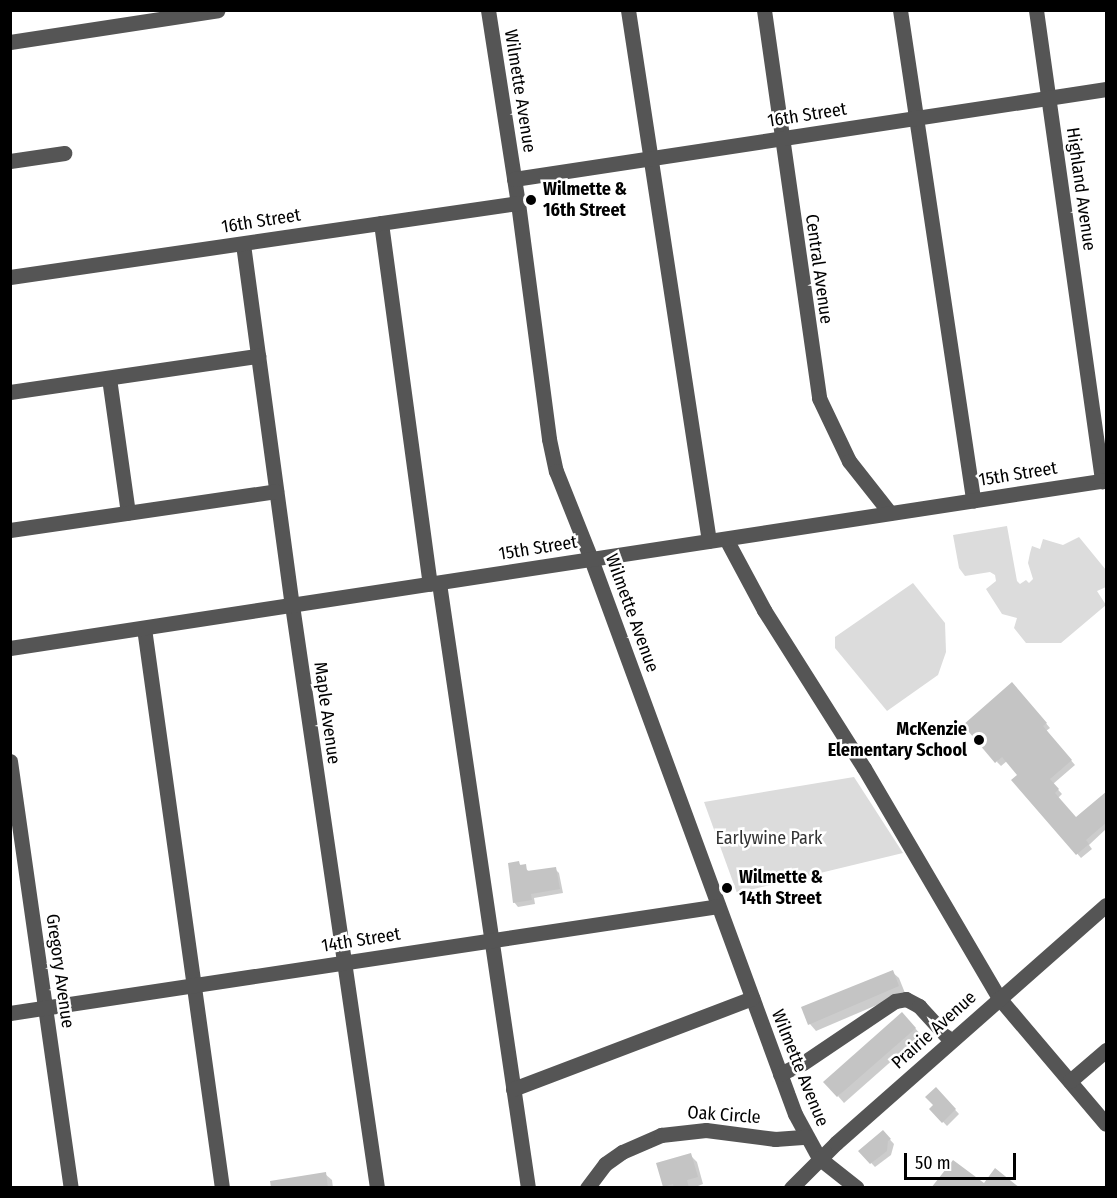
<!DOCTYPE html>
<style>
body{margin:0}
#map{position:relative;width:1117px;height:1198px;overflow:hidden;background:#fff;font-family:"Fira Sans Condensed",sans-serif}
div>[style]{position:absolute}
.green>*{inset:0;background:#dcdcdc}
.shadow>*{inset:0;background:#0003}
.building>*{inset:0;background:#c4c4c4}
.minor>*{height:15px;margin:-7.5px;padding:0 7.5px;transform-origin:7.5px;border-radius:7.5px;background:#555}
.dots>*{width:16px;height:16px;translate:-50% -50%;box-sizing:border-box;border:3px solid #fff;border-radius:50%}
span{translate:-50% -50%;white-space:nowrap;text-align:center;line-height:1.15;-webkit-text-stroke:5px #fff;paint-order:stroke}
.street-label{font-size:18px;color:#000}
.poi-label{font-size:18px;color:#000;font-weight:700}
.left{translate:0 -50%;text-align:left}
.right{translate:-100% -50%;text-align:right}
.park-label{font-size:18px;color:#333}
.frame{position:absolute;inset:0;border:12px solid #000;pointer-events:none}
.scale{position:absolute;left:904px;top:1153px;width:112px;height:27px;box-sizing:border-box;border:3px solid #000;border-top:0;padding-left:8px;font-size:18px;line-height:21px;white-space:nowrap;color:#000;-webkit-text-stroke:4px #fff;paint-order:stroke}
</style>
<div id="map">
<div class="green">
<i style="clip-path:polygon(1007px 526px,1017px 581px,1020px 584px,1026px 580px,1029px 583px,1033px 579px,1028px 563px,1030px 553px,1032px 546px,1040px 549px,1043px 539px,1063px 545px,1079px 537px,1106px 570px,1106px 587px,1097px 591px,1106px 605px,1061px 643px,1026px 643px,1014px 628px,1017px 618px,1002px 614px,986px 589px,996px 581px,995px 575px,990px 572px,965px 576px,959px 568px,953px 535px)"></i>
<i style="clip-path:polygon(913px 583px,945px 623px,946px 652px,938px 675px,887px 711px,835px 648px,835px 637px)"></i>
<i style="clip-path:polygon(854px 777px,903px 853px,737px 893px,704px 802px)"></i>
</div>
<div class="shadow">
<i style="clip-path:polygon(1016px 688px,1050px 728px,1046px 731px,1075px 765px,1053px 784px,1062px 794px,1058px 798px,1077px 819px,1106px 793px,1106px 829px,1089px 845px,1092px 849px,1081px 858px,1013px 780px,1019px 775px,1007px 761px,1001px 766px,997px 762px)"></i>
<i style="clip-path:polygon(518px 863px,530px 872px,555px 869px,559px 873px,563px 893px,534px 898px,535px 904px,518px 907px,514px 902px)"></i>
<i style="clip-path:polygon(892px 972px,899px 978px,905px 993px,816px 1031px,810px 1024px,803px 1007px)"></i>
<i style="clip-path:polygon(909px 1021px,921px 1035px,844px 1103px,838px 1096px)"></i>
<i style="clip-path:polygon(936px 1089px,959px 1114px,947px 1126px,931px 1109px,935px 1105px)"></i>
<i style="clip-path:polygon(883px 1132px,894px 1144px,891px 1155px,875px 1167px,861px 1152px)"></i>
<i style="clip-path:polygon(690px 1155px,697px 1162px,703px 1184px,693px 1188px,666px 1188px,664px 1186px)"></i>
<i style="clip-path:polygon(325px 1174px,332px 1180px,333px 1188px,293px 1188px)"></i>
</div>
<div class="building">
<i style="clip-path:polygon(1012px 682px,1047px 723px,1043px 726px,1072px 760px,1050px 779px,1059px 789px,1055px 793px,1076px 817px,1107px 791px,1107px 822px,1086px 840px,1089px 844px,1076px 855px,1011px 780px,1017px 775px,1002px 757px,995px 763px,963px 725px)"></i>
<i style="clip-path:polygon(519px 861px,520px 865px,526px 864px,527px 871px,556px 867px,560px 889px,531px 894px,532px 900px,513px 903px,508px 863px)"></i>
<i style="clip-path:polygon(893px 970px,899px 986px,808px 1025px,801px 1007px)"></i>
<i style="clip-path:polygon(902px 1012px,916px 1028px,837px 1097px,823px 1082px)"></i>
<i style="clip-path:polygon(936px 1087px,956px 1109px,942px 1123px,929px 1109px,933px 1105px,925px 1097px)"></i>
<i style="clip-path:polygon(883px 1130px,891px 1139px,888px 1141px,887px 1151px,870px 1164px,858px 1151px)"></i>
<i style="clip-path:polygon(691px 1153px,698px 1177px,687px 1180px,689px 1188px,674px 1188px,673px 1184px,663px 1187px,656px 1163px)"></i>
<i style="clip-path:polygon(953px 1160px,984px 1183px,995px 1168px,1020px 1188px,931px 1188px)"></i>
<i style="clip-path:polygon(326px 1172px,328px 1188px,271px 1188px,270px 1181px)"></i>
</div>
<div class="minor">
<i style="left:488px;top:10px;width:195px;rotate:81.2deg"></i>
<i style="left:518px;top:203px;width:238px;rotate:82.5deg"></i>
<i style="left:549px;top:439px;width:33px;rotate:78deg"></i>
<i style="left:556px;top:471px;width:95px;rotate:68.3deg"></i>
<i style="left:591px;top:559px;width:591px;rotate:69.82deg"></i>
<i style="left:795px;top:1114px;width:50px;rotate:61.4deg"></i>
<i style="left:819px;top:1158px;width:48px;rotate:38.3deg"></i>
<i style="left:628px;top:10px;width:537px;rotate:81.33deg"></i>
<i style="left:764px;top:10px;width:392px;rotate:81.9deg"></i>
<i style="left:819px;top:398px;width:70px;rotate:64.5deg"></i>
<i style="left:849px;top:461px;width:66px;rotate:51.7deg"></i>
<i style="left:900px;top:10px;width:496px;rotate:81.5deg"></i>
<i style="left:1036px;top:10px;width:476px;rotate:82deg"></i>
<i style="left:10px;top:42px;width:210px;rotate:-8.7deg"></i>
<i style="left:10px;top:161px;width:55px;rotate:-8.4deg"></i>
<i style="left:514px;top:179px;width:599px;rotate:-8.64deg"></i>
<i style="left:381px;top:223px;width:364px;rotate:82.3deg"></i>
<i style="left:243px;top:244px;width:364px;rotate:82.3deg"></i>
<i style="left:292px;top:605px;width:589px;rotate:81.7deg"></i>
<i style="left:10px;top:277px;width:513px;rotate:-8.29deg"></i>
<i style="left:109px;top:378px;width:136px;rotate:82deg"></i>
<i style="left:10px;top:392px;width:251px;rotate:-8.3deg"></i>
<i style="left:10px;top:530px;width:269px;rotate:-8.3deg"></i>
<i style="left:726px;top:539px;width:81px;rotate:61.8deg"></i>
<i style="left:764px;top:610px;width:187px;rotate:57.7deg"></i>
<i style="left:864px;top:768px;width:267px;rotate:59.6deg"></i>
<i style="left:999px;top:998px;width:165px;rotate:49.7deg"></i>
<i style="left:439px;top:583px;width:612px;rotate:81.63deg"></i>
<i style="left:144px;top:628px;width:565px;rotate:82.07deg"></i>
<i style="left:10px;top:648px;width:1109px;rotate:-8.71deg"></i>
<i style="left:10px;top:761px;width:431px;rotate:81.9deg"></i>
<i style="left:10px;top:1013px;width:716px;rotate:-8.59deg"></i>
<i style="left:780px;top:1074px;width:25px;rotate:-26deg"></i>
<i style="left:803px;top:1063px;width:111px;rotate:-34deg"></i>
<i style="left:895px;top:1001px;width:11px;rotate:-10deg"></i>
<i style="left:906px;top:999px;width:15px;rotate:28deg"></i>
<i style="left:919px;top:1006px;width:47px;rotate:47.6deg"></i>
<i style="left:1070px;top:1081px;width:48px;rotate:-40.7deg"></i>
<i style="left:513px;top:1089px;width:256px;rotate:-20.8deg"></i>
<i style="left:587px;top:1188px;width:30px;rotate:-53deg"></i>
<i style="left:605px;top:1164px;width:21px;rotate:-35deg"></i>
<i style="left:622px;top:1152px;width:43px;rotate:-23.6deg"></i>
<i style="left:661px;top:1135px;width:45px;rotate:-6.3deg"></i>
<i style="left:706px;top:1130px;width:70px;rotate:7.4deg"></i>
<i style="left:775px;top:1139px;width:31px;rotate:-4deg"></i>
<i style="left:791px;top:1188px;width:64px;rotate:-45deg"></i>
<i style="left:836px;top:1143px;width:360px;rotate:-41.4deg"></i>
</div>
<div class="dots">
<i style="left:531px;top:200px;background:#000"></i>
<i style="left:979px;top:740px;background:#000"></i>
<i style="left:727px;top:888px;background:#000"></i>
</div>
<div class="street-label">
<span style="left:520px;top:91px;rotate:81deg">Wilmette Avenue</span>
<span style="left:807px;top:115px;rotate:-9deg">16th Street</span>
<span style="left:1081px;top:189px;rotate:82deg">Highland Avenue</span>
<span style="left:261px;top:221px;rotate:-9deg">16th Street</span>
<span style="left:819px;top:269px;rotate:82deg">Central Avenue</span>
<span style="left:1018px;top:474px;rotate:-9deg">15th Street</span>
<span style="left:538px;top:548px;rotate:-9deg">15th Street</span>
<span style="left:632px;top:613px;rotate:70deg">Wilmette Avenue</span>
<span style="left:327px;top:713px;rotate:82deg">Maple Avenue</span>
<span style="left:361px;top:940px;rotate:-9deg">14th Street</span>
<span style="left:60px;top:971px;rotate:82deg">Gregory Avenue</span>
<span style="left:934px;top:1030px;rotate:-42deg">Prairie Avenue</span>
<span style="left:800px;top:1068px;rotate:68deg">Wilmette Avenue</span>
<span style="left:724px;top:1115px;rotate:4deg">Oak Circle</span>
</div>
<div class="poi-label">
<span class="left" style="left:543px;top:200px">Wilmette &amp;<br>16th Street</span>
<span class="right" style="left:967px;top:740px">McKenzie<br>Elementary School</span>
<span class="left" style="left:739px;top:888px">Wilmette &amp;<br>14th Street</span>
</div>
<div class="park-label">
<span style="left:769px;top:838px">Earlywine Park</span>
</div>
<div class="frame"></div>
<div class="scale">50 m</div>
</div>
